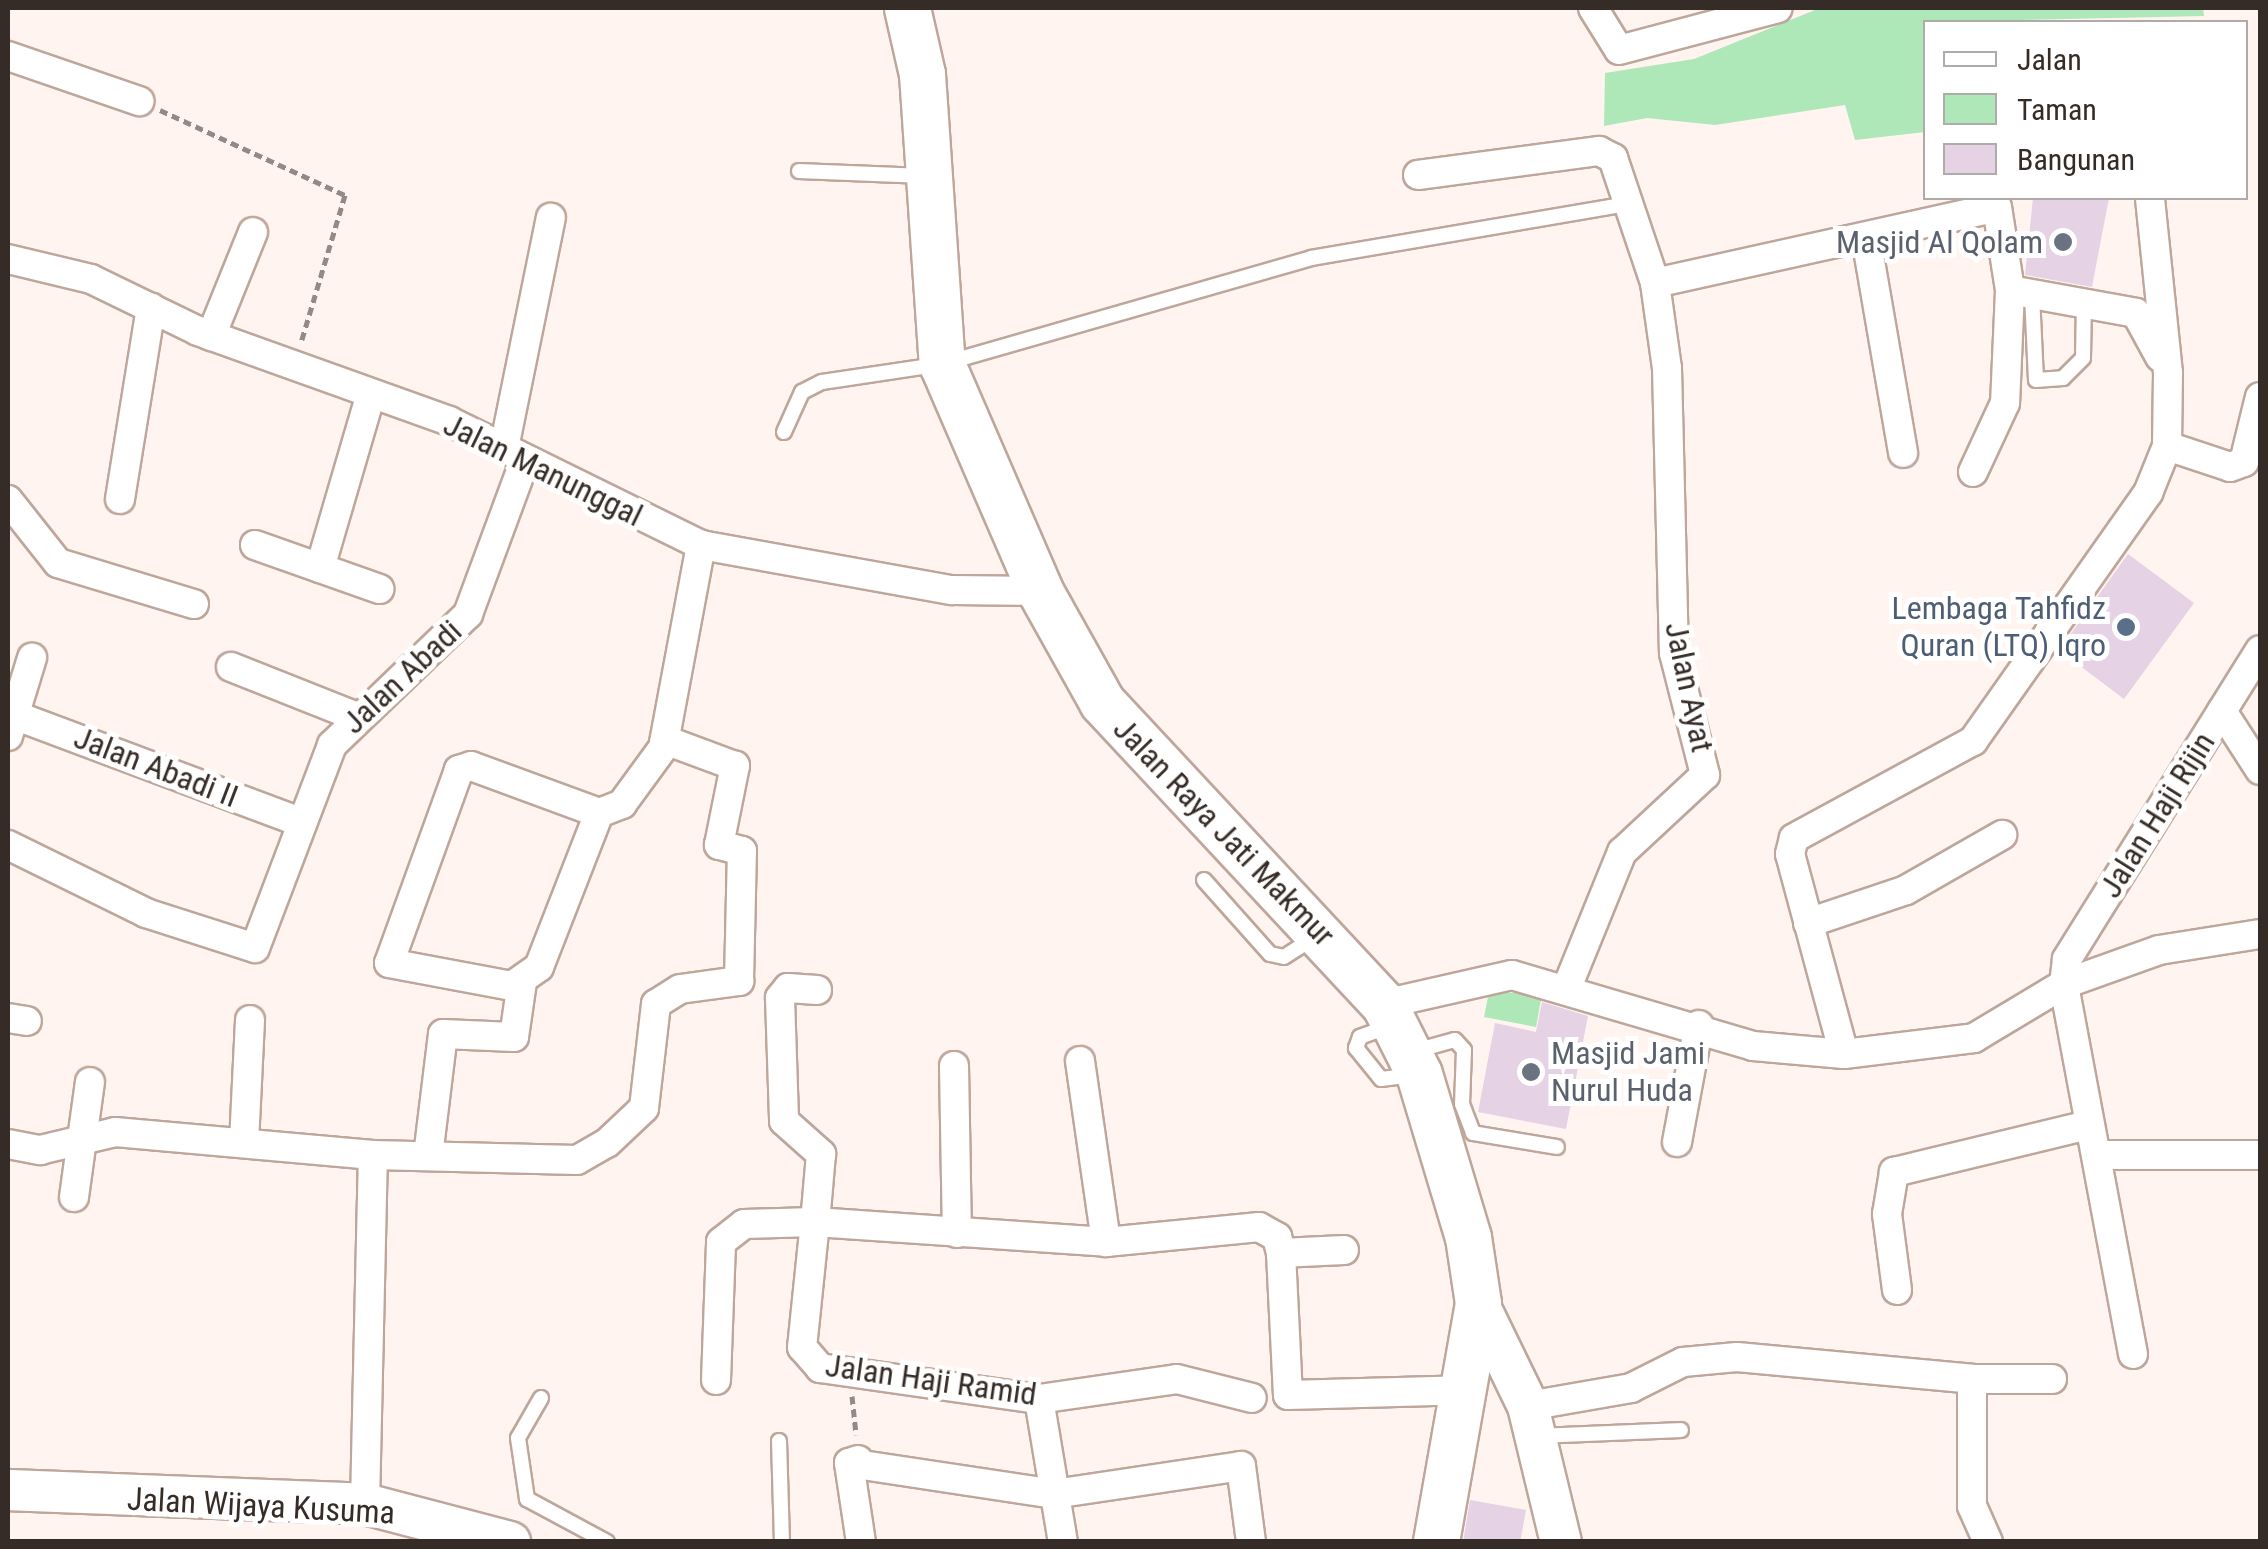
<!DOCTYPE html>
<style>
body{margin:0}
#map{position:relative;width:2268px;height:1549px;overflow:hidden;background:#fff4ef;font-family:"Roboto Condensed",sans-serif}
div>[style]{position:absolute}
.green>*{inset:0;background:#aee7b8}
.building>*{inset:0;background:#e5d2e5}
.path>*{height:5px;margin-top:-2.5px;transform-origin:0;background:repeating-linear-gradient(90deg,#948a85 0 8px,transparent 0 13px)}
.roads{filter:drop-shadow(2px 0 #bea69b) drop-shadow(-2px 0 #bea69b) drop-shadow(0 2px #bea69b) drop-shadow(0 -2px #bea69b)}
.lane>*{height:14px;margin:-7px;padding:0 7px;transform-origin:7px;border-radius:7px;background:#fff}
.street>*{height:28px;margin:-14px;padding:0 14px;transform-origin:14px;border-radius:14px;background:#fff}
.secondary>*{height:40px;margin:-20px;padding:0 20px;transform-origin:20px;border-radius:20px;background:#fff}
.primary>*{height:45px;margin:-22.5px;padding:0 22.5px;transform-origin:22.5px;border-radius:22.5px;background:#fff}
.dots>*{width:28px;height:28px;translate:-50% -50%;box-sizing:border-box;border:5px solid #fff;border-radius:50%}
span{translate:-50% -50%;white-space:nowrap;text-align:center;line-height:1.15;-webkit-text-stroke:10px #fff;paint-order:stroke}
.worship-label{font-size:32px;color:#5b616d}
.right{translate:-100% -50%;text-align:right}
.left{translate:0 -50%;text-align:left}
.street-label{font-size:32px;color:#352c27}
.service-label{font-size:32px;color:#4e5e75}
.frame{position:absolute;inset:0;border:10px solid #352c27;pointer-events:none}
.legend{position:absolute;left:1923px;top:20px;width:325px;height:180px;box-sizing:border-box;background:#fff;border:2px solid #aeaba9;margin:0;padding:12px 18px;list-style:none;font-size:30px;color:#352c27}
.legend li{display:flex;align-items:center;gap:20px;height:50px}
.legend b{width:50px;border:2px solid #aeaba9}
</style>
<div id="map">
<div class="green">
<i style="clip-path:polygon(1820px 8px,2203px 8px,2204px 16px,1926px 22px,1925px 132px,1855px 140px,1845px 105px,1715px 125px,1647px 118px,1604px 126px,1605px 73px,1694px 59px)"></i>
<i style="clip-path:polygon(1489px 992px,1542px 994px,1536px 1027px,1484px 1017px)"></i>
</div>
<div class="building">
<i style="clip-path:polygon(2033px 198px,2109px 198px,2092px 287px,2025px 275px)"></i>
<i style="clip-path:polygon(2128px 554px,2194px 603px,2124px 699px,2059px 650px)"></i>
<i style="clip-path:polygon(1542px 1002px,1588px 1016px,1566px 1129px,1478px 1112px,1495px 1023px,1536px 1032px)"></i>
<i style="clip-path:polygon(1470px 1500px,1526px 1510px,1520px 1542px,1463px 1542px)"></i>
</div>
<div class="path">
<i style="left:160px;top:110px;width:204px;rotate:24.7deg"></i>
<i style="left:345px;top:195px;width:154px;rotate:106.6deg"></i>
<i style="left:852px;top:1396px;width:39px;rotate:84deg"></i>
</div>
<div class="roads">
<div class="lane">
<i style="left:799px;top:171px;width:125px;rotate:2.3deg"></i>
<i style="left:2032px;top:295px;width:85px;rotate:87.3deg"></i>
<i style="left:2036px;top:380px;width:27px;rotate:-4deg"></i>
<i style="left:2063px;top:378px;width:28px;rotate:-45deg"></i>
<i style="left:2083px;top:358px;width:55px;rotate:-89deg"></i>
<i style="left:784px;top:432px;width:44px;rotate:-65.8deg"></i>
<i style="left:802px;top:392px;width:22px;rotate:-27deg"></i>
<i style="left:822px;top:382px;width:121px;rotate:-8.5deg"></i>
<i style="left:942px;top:364px;width:384px;rotate:-16deg"></i>
<i style="left:1311px;top:258px;width:326px;rotate:-9.7deg"></i>
<i style="left:1204px;top:880px;width:99px;rotate:48.3deg"></i>
<i style="left:1270px;top:954px;width:14px;rotate:12deg"></i>
<i style="left:1284px;top:957px;width:33px;rotate:-33deg"></i>
<i style="left:1390px;top:1026px;width:32px;rotate:160deg"></i>
<i style="left:1360px;top:1037px;width:12px;rotate:110deg"></i>
<i style="left:1356px;top:1048px;width:40px;rotate:51deg"></i>
<i style="left:1381px;top:1079px;width:34px;rotate:-7deg"></i>
<i style="left:1415px;top:1051px;width:41px;rotate:-15.4deg"></i>
<i style="left:1455px;top:1040px;width:13px;rotate:48deg"></i>
<i style="left:1464px;top:1050px;width:54px;rotate:92.1deg"></i>
<i style="left:1462px;top:1104px;width:31px;rotate:69deg"></i>
<i style="left:1473px;top:1133px;width:85px;rotate:9.5deg"></i>
<i style="left:541px;top:1398px;width:46px;rotate:119.9deg"></i>
<i style="left:518px;top:1438px;width:62px;rotate:81.6deg"></i>
<i style="left:527px;top:1499px;width:91px;rotate:28.3deg"></i>
<i style="left:1539px;top:1436px;width:142px;rotate:-2.4deg"></i>
<i style="left:779px;top:1441px;width:101px;rotate:88.3deg"></i>
</div>
<div class="street">
<i style="left:1593px;top:8px;width:49px;rotate:58.2deg"></i>
<i style="left:1619px;top:50px;width:164px;rotate:-14.8deg"></i>
<i style="left:8px;top:56px;width:139px;rotate:19deg"></i>
<i style="left:1418px;top:175px;width:183px;rotate:-7.6deg"></i>
<i style="left:1599px;top:151px;width:16px;rotate:27deg"></i>
<i style="left:1613px;top:158px;width:132px;rotate:71.4deg"></i>
<i style="left:1655px;top:283px;width:86px;rotate:82deg"></i>
<i style="left:1667px;top:368px;width:285px;rotate:88.6deg"></i>
<i style="left:1674px;top:653px;width:126px;rotate:75.7deg"></i>
<i style="left:1705px;top:775px;width:113px;rotate:137.1deg"></i>
<i style="left:1622px;top:852px;width:144px;rotate:112.1deg"></i>
<i style="left:1866px;top:238px;width:218px;rotate:80.2deg"></i>
<i style="left:8px;top:259px;width:85px;rotate:13.5deg"></i>
<i style="left:91px;top:279px;width:119px;rotate:25.9deg"></i>
<i style="left:198px;top:331px;width:267px;rotate:19.7deg"></i>
<i style="left:449px;top:421px;width:281px;rotate:26.2deg"></i>
<i style="left:701px;top:545px;width:255px;rotate:10.2deg"></i>
<i style="left:952px;top:590px;width:88px;rotate:0.7deg"></i>
<i style="left:1655px;top:283px;width:350px;rotate:-12.5deg"></i>
<i style="left:1997px;top:207px;width:84px;rotate:81.1deg"></i>
<i style="left:2010px;top:290px;width:113px;rotate:92.5deg"></i>
<i style="left:2005px;top:403px;width:76px;rotate:114.9deg"></i>
<i style="left:2010px;top:290px;width:128px;rotate:10.3deg"></i>
<i style="left:2136px;top:313px;width:50px;rotate:61.4deg"></i>
<i style="left:211px;top:336px;width:112px;rotate:-68deg"></i>
<i style="left:2167px;top:446px;width:66px;rotate:18.4deg"></i>
<i style="left:2230px;top:467px;width:15px;rotate:-20deg"></i>
<i style="left:2244px;top:462px;width:67px;rotate:-76.2deg"></i>
<i style="left:504px;top:448px;width:235px;rotate:-78.5deg"></i>
<i style="left:120px;top:499px;width:194px;rotate:-80.8deg"></i>
<i style="left:8px;top:500px;width:80px;rotate:51.6deg"></i>
<i style="left:58px;top:563px;width:142px;rotate:16.8deg"></i>
<i style="left:255px;top:545px;width:132px;rotate:19.5deg"></i>
<i style="left:320px;top:568px;width:181px;rotate:-73.7deg"></i>
<i style="left:231px;top:667px;width:136px;rotate:21.6deg"></i>
<i style="left:2222px;top:711px;width:70px;rotate:57.2deg"></i>
<i style="left:14px;top:715px;width:302px;rotate:20.5deg"></i>
<i style="left:8px;top:736px;width:82px;rotate:-72.9deg"></i>
<i style="left:599px;top:813px;width:136px;rotate:-159.8deg"></i>
<i style="left:471px;top:766px;width:13px;rotate:162deg"></i>
<i style="left:459px;top:770px;width:205px;rotate:109.9deg"></i>
<i style="left:389px;top:963px;width:125px;rotate:10.6deg"></i>
<i style="left:512px;top:986px;width:33px;rotate:-35deg"></i>
<i style="left:539px;top:967px;width:165px;rotate:-68.7deg"></i>
<i style="left:599px;top:813px;width:25px;rotate:-21deg"></i>
<i style="left:622px;top:804px;width:69px;rotate:-53.8deg"></i>
<i style="left:663px;top:748px;width:207px;rotate:-79.4deg"></i>
<i style="left:8px;top:845px;width:154px;rotate:26.2deg"></i>
<i style="left:146px;top:913px;width:114px;rotate:17.8deg"></i>
<i style="left:255px;top:948px;width:217px;rotate:-69.2deg"></i>
<i style="left:332px;top:745px;width:189px;rotate:-43.9deg"></i>
<i style="left:468px;top:614px;width:164px;rotate:-69.7deg"></i>
<i style="left:1808px;top:923px;width:103px;rotate:-18.6deg"></i>
<i style="left:1906px;top:890px;width:111px;rotate:-29.8deg"></i>
<i style="left:817px;top:990px;width:29px;rotate:-176deg"></i>
<i style="left:788px;top:988px;width:13px;rotate:129deg"></i>
<i style="left:780px;top:998px;width:123px;rotate:88.1deg"></i>
<i style="left:784px;top:1121px;width:50px;rotate:41.7deg"></i>
<i style="left:821px;top:1154px;width:68px;rotate:95deg"></i>
<i style="left:815px;top:1222px;width:292px;rotate:3.9deg"></i>
<i style="left:1106px;top:1242px;width:154px;rotate:-5.6deg"></i>
<i style="left:1259px;top:1227px;width:21px;rotate:29deg"></i>
<i style="left:1277px;top:1237px;width:16px;rotate:76deg"></i>
<i style="left:1281px;top:1253px;width:142px;rotate:87.2deg"></i>
<i style="left:1288px;top:1395px;width:174px;rotate:-1.6deg"></i>
<i style="left:1384px;top:1004px;width:131px;rotate:-12.8deg"></i>
<i style="left:1512px;top:975px;width:251px;rotate:16.4deg"></i>
<i style="left:1753px;top:1046px;width:91px;rotate:5deg"></i>
<i style="left:1844px;top:1054px;width:131px;rotate:-7deg"></i>
<i style="left:1974px;top:1038px;width:105px;rotate:-31deg"></i>
<i style="left:2064px;top:984px;width:101px;rotate:-19.7deg"></i>
<i style="left:2159px;top:950px;width:102px;rotate:-9deg"></i>
<i style="left:8px;top:1018px;width:19px;rotate:9deg"></i>
<i style="left:1844px;top:1054px;width:207px;rotate:-105.1deg"></i>
<i style="left:1790px;top:854px;width:16px;rotate:-76deg"></i>
<i style="left:1794px;top:838px;width:204px;rotate:-28.5deg"></i>
<i style="left:1973px;top:741px;width:304px;rotate:-54.8deg"></i>
<i style="left:2148px;top:493px;width:51px;rotate:-68deg"></i>
<i style="left:2167px;top:446px;width:73px;rotate:-89.2deg"></i>
<i style="left:2168px;top:373px;width:176px;rotate:-95.9deg"></i>
<i style="left:1080px;top:1061px;width:183px;rotate:81.8deg"></i>
<i style="left:954px;top:1066px;width:167px;rotate:89deg"></i>
<i style="left:1677px;top:1142px;width:119px;rotate:-79.4deg"></i>
<i style="left:244px;top:1143px;width:123px;rotate:-87.2deg"></i>
<i style="left:8px;top:1144px;width:33px;rotate:11deg"></i>
<i style="left:40px;top:1150px;width:77px;rotate:-13.5deg"></i>
<i style="left:115px;top:1132px;width:259px;rotate:5.1deg"></i>
<i style="left:373px;top:1155px;width:204px;rotate:1.4deg"></i>
<i style="left:577px;top:1160px;width:34px;rotate:-30deg"></i>
<i style="left:607px;top:1143px;width:51px;rotate:-43.4deg"></i>
<i style="left:644px;top:1108px;width:105px;rotate:-83.4deg"></i>
<i style="left:656px;top:1004px;width:28px;rotate:-32deg"></i>
<i style="left:680px;top:989px;width:60px;rotate:-7.7deg"></i>
<i style="left:739px;top:981px;width:130px;rotate:-88.7deg"></i>
<i style="left:742px;top:851px;width:24px;rotate:-165deg"></i>
<i style="left:719px;top:845px;width:81px;rotate:-78.6deg"></i>
<i style="left:735px;top:766px;width:75px;rotate:-159.6deg"></i>
<i style="left:2098px;top:1155px;width:162px"></i>
<i style="left:428px;top:1156px;width:123px;rotate:-83deg"></i>
<i style="left:443px;top:1034px;width:71px;rotate:2.4deg"></i>
<i style="left:514px;top:1037px;width:56px;rotate:-81.7deg"></i>
<i style="left:74px;top:1197px;width:116px;rotate:-82.1deg"></i>
<i style="left:1281px;top:1253px;width:63px;rotate:-2.7deg"></i>
<i style="left:1897px;top:1290px;width:77px;rotate:-97.5deg"></i>
<i style="left:1887px;top:1214px;width:43px;rotate:-80.5deg"></i>
<i style="left:1894px;top:1172px;width:201px;rotate:-13.6deg"></i>
<i style="left:2133px;top:1354px;width:376px;rotate:-100.6deg"></i>
<i style="left:2064px;top:984px;width:25px;rotate:-83deg"></i>
<i style="left:2067px;top:959px;width:364px;rotate:-58deg"></i>
<i style="left:1972px;top:1379px;width:80px"></i>
<i style="left:716px;top:1380px;width:138px;rotate:-87.9deg"></i>
<i style="left:721px;top:1242px;width:29px;rotate:-38deg"></i>
<i style="left:744px;top:1224px;width:71px;rotate:-1.6deg"></i>
<i style="left:815px;top:1222px;width:126px;rotate:95.9deg"></i>
<i style="left:802px;top:1347px;width:28px;rotate:49deg"></i>
<i style="left:820px;top:1368px;width:221px;rotate:8.1deg"></i>
<i style="left:1039px;top:1399px;width:139px;rotate:-8.2deg"></i>
<i style="left:1177px;top:1379px;width:77px;rotate:14.2deg"></i>
<i style="left:1039px;top:1399px;width:145px;rotate:80.5deg"></i>
<i style="left:1528px;top:1406px;width:105px;rotate:-9.9deg"></i>
<i style="left:1631px;top:1388px;width:58px;rotate:-26.6deg"></i>
<i style="left:1683px;top:1362px;width:54px;rotate:-5.3deg"></i>
<i style="left:1737px;top:1357px;width:236px;rotate:5.3deg"></i>
<i style="left:1972px;top:1379px;width:127px;rotate:90deg"></i>
<i style="left:1972px;top:1506px;width:39px;rotate:66deg"></i>
<i style="left:858px;top:1460px;width:9px;rotate:162deg"></i>
<i style="left:849px;top:1463px;width:80px;rotate:81.4deg"></i>
<i style="left:849px;top:1463px;width:207px;rotate:8.6deg"></i>
<i style="left:1054px;top:1494px;width:189px;rotate:-8.5deg"></i>
<i style="left:1241px;top:1466px;width:77px;rotate:82.5deg"></i>
<i style="left:365px;top:1504px;width:349px;rotate:-88.7deg"></i>
</div>
<div class="secondary">
<i style="left:1478px;top:1303px;width:114px;rotate:64.1deg"></i>
<i style="left:1528px;top:1406px;width:140px;rotate:76.4deg"></i>
<i style="left:8px;top:1490px;width:357px;rotate:2.2deg"></i>
<i style="left:365px;top:1504px;width:150px;rotate:14.7deg"></i>
</div>
<div class="primary">
<i style="left:907px;top:8px;width:68px;rotate:77.2deg"></i>
<i style="left:922px;top:74px;width:291px;rotate:86.1deg"></i>
<i style="left:942px;top:364px;width:247px;rotate:66.6deg"></i>
<i style="left:1040px;top:591px;width:127px;rotate:60.8deg"></i>
<i style="left:1102px;top:702px;width:413px;rotate:47deg"></i>
<i style="left:1384px;top:1004px;width:78px;rotate:63.4deg"></i>
<i style="left:1419px;top:1074px;width:170px;rotate:73.3deg"></i>
<i style="left:1468px;top:1237px;width:67px;rotate:81.4deg"></i>
<i style="left:1478px;top:1303px;width:243px;rotate:100deg"></i>
</div>
</div>
<div class="dots">
<i style="left:2063px;top:242px;background:#6b7280"></i>
<i style="left:2126px;top:627px;background:#5c6f8a"></i>
<i style="left:1531px;top:1072px;background:#6b7280"></i>
</div>
<div class="worship-label">
<span class="right" style="left:2043px;top:242px">Masjid Al Qolam</span>
<span class="left" style="left:1551px;top:1072px">Masjid Jami<br>Nurul Huda</span>
</div>
<div class="street-label">
<span style="left:543px;top:470px;rotate:26deg">Jalan Manunggal</span>
<span style="left:402px;top:677px;rotate:-43deg">Jalan Abadi</span>
<span style="left:1689px;top:687px;rotate:78deg">Jalan Ayat</span>
<span style="left:156px;top:767px;rotate:21deg">Jalan Abadi II</span>
<span style="left:2157px;top:815px;rotate:-58deg">Jalan Haji Rijin</span>
<span style="left:1224px;top:832px;rotate:46deg">Jalan Raya Jati Makmur</span>
<span style="left:931px;top:1380px;rotate:8deg">Jalan Haji Ramid</span>
<span style="left:261px;top:1506px;rotate:3deg">Jalan Wijaya Kusuma</span>
</div>
<div class="service-label">
<span class="right" style="left:2106px;top:627px">Lembaga Tahfidz<br>Quran (LTQ) Iqro</span>
</div>
<div class="frame"></div>
<ul class="legend">
<li><b style="height:12px;background:#fff"></b>Jalan</li>
<li><b style="height:28px;background:#aee7b8"></b>Taman</li>
<li><b style="height:28px;background:#e5d2e5"></b>Bangunan</li>
</ul>
</div>
